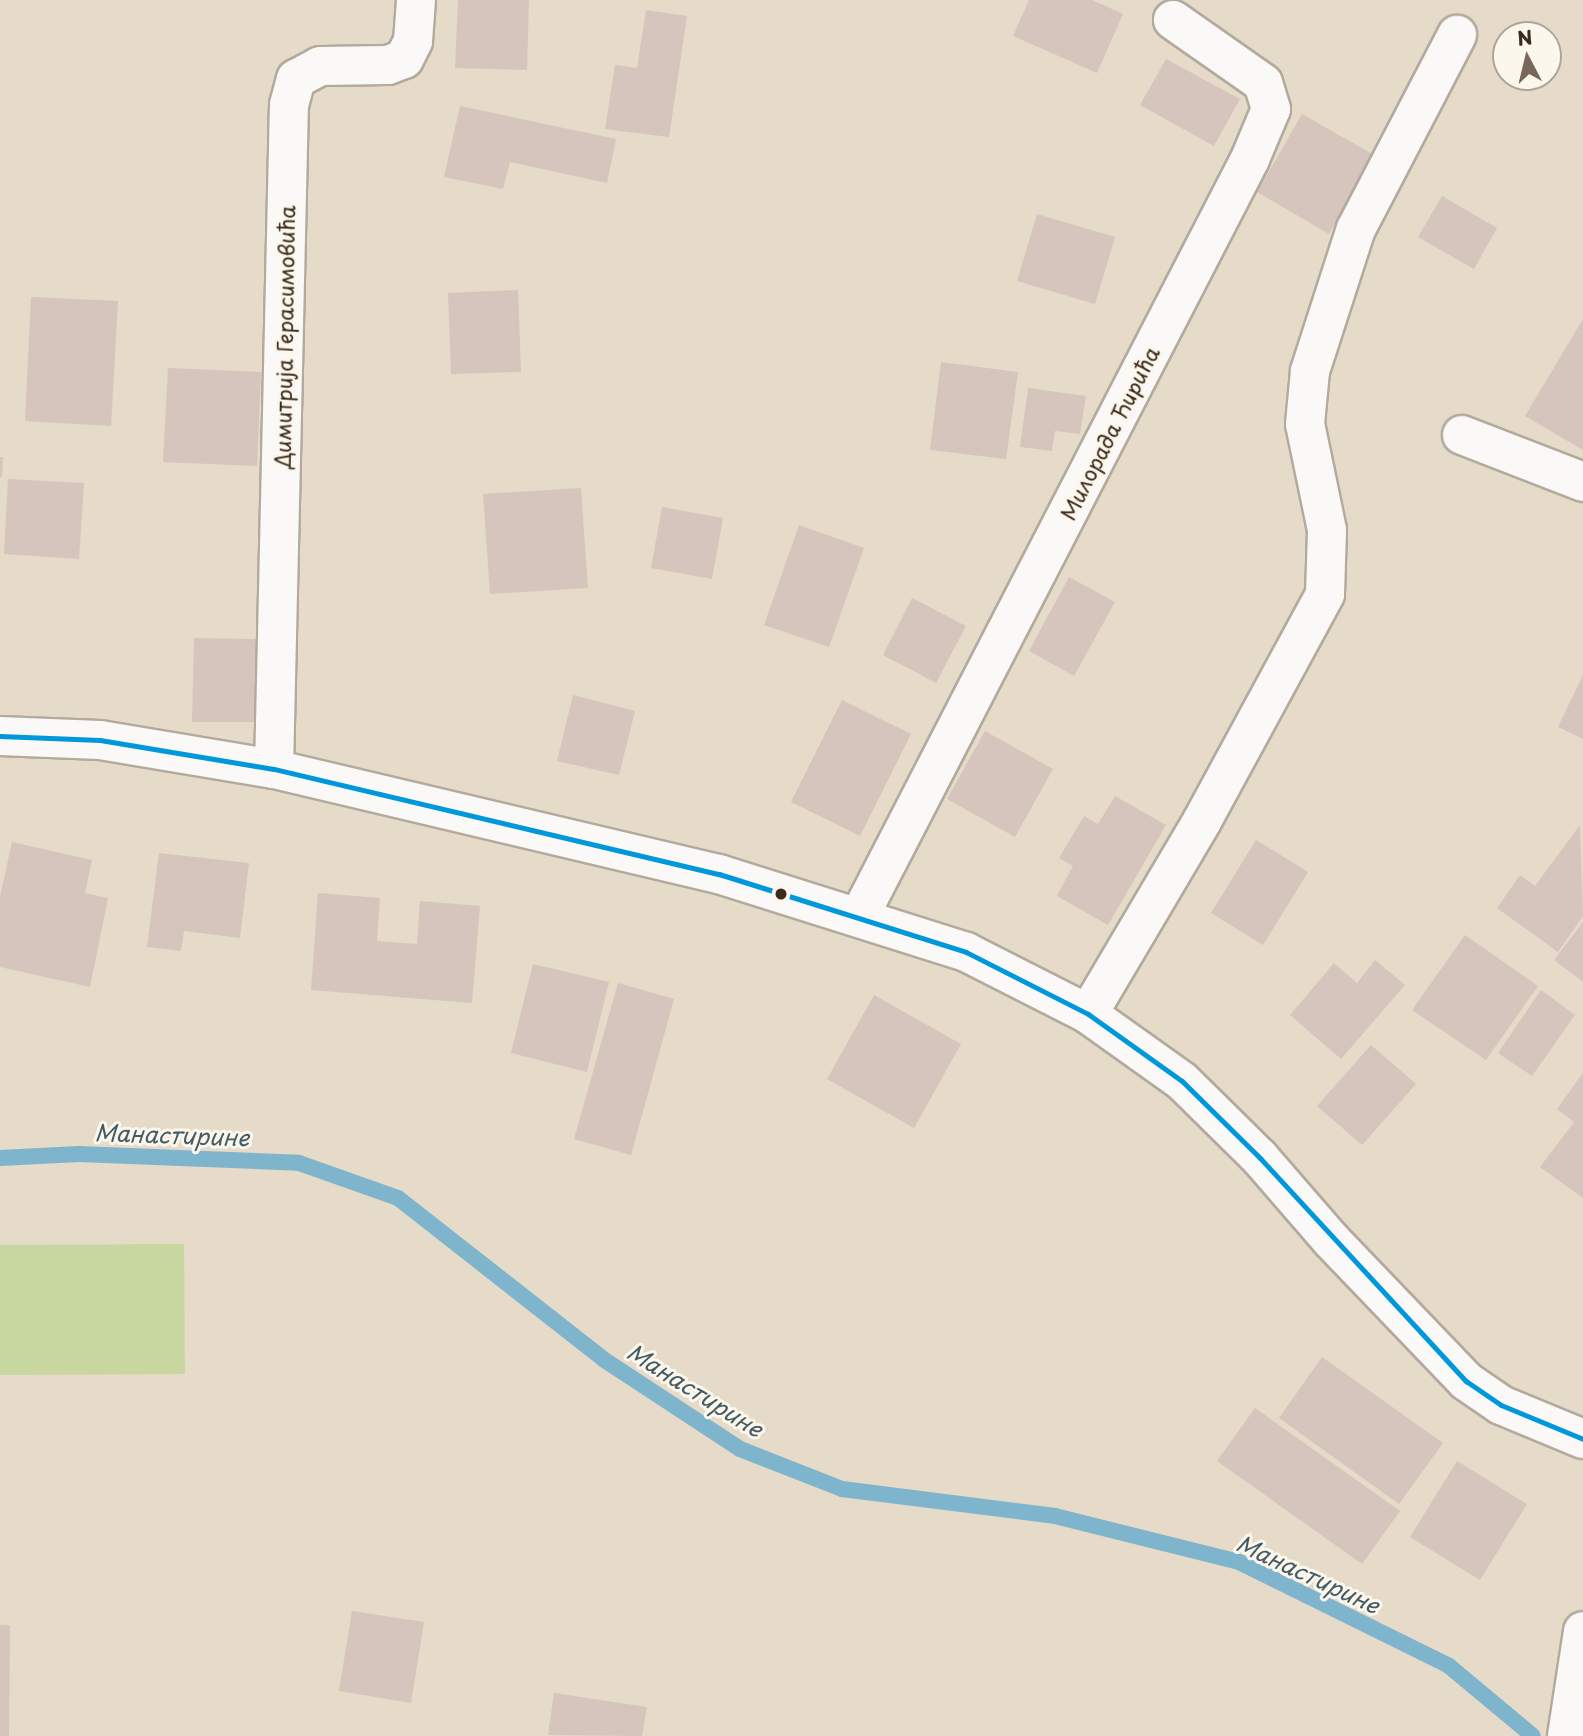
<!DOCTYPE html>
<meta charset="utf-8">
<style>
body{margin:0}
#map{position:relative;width:1583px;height:1736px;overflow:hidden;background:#e6dac9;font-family:"Playpen Sans",sans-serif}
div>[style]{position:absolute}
.green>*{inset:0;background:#c8d7a0}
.stream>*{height:16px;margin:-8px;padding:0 8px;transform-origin:8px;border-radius:8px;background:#7eb4cc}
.building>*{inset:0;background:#d5c5bd}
.roads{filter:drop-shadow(2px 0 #b3aa9e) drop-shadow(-2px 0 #b3aa9e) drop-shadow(0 2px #b3aa9e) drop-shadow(0 -2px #b3aa9e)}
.minor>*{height:38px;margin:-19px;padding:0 19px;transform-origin:19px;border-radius:19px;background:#fbf9f7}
.bus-1>*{height:5px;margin:-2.5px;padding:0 2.5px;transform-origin:2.5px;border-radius:2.5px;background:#0098da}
.dots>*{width:19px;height:19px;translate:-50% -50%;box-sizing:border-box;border:4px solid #fbf7ec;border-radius:50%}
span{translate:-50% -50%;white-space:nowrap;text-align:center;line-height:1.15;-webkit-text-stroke:6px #fbf7ec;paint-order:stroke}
.street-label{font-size:21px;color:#3b2a1e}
.water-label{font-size:23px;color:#445b64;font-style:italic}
.north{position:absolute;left:1492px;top:21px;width:70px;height:70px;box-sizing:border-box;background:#fbf7ec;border:2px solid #aea59a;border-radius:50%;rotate:353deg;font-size:19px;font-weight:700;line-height:28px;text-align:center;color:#3b2a1e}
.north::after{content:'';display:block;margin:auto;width:24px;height:32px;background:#77685a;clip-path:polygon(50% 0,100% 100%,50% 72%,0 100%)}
</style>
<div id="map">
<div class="green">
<i style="clip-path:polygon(184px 1244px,185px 1374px,0 1375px,0 1245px)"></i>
</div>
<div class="stream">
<i style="left:0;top:1158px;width:79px;rotate:-2.9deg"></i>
<i style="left:79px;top:1154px;width:220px;rotate:2.3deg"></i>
<i style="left:299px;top:1163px;width:105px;rotate:19.5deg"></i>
<i style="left:398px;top:1198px;width:261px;rotate:38.1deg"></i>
<i style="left:603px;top:1359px;width:164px;rotate:33.3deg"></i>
<i style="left:740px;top:1449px;width:110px;rotate:21.4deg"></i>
<i style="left:842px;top:1489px;width:215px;rotate:7.2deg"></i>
<i style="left:1055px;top:1516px;width:190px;rotate:14deg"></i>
<i style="left:1239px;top:1562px;width:234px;rotate:26.3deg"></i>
<i style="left:1449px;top:1666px;width:109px;rotate:39.8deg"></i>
</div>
<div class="building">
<i style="clip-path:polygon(458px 0,529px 0,527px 70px,455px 68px)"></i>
<i style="clip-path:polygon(1029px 0,1092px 0,1123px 14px,1097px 73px,1013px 36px)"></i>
<i style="clip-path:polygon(646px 10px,687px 16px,669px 137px,605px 129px,615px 65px,637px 68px)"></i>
<i style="clip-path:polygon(1166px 59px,1240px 99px,1214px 146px,1140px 105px)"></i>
<i style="clip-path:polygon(460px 106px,616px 139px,607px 183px,510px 162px,503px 189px,444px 177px)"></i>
<i style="clip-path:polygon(1302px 114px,1374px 155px,1329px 234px,1257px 192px)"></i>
<i style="clip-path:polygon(1442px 196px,1497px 228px,1474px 269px,1418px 237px)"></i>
<i style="clip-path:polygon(1037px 214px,1115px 237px,1095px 304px,1017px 281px)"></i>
<i style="clip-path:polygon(518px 290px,521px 372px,451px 374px,448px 293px)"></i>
<i style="clip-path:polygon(31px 297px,118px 301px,111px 426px,25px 421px)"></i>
<i style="clip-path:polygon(1583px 319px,1583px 450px,1525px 416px)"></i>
<i style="clip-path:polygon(941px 362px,1018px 372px,1006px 459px,930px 450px)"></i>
<i style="clip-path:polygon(168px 368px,261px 372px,257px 466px,163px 462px)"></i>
<i style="clip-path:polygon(1028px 388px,1086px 396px,1080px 434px,1055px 431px,1052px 451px,1020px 447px)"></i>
<i style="clip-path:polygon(0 457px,3px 457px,2px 477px,0 477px)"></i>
<i style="clip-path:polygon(8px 479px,84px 483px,79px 559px,4px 554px)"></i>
<i style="clip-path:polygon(581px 488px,588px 588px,490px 594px,483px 494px)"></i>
<i style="clip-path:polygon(662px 507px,723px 518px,712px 579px,651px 568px)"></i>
<i style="clip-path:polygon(799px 525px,864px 548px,829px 647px,764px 625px)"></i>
<i style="clip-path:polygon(1069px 577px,1115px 602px,1074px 676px,1029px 651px)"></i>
<i style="clip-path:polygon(912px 598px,966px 626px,936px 683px,883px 655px)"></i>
<i style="clip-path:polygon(194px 638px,258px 639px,257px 722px,192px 722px)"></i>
<i style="clip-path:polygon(1583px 675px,1583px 739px,1558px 727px)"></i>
<i style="clip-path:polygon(573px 695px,635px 711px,619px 775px,557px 761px)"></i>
<i style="clip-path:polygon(842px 700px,911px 734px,860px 836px,791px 802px)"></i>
<i style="clip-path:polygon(985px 731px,1053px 769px,1015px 837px,947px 799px)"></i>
<i style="clip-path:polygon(1115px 796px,1166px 825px,1108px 925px,1057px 896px,1073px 866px,1059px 858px,1084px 816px,1098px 824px)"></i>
<i style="clip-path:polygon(1580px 825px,1583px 916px,1558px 952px,1497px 908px,1520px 875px,1535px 886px)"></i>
<i style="clip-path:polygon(1256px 840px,1308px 872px,1263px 945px,1211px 913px)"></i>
<i style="clip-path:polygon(12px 842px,92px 860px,85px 893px,108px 898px,90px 987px,0 967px,0 897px)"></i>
<i style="clip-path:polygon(159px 853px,249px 863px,240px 938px,184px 931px,181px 951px,147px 947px)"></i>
<i style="clip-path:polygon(318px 893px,380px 898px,377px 941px,417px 944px,420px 901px,480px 906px,472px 1003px,311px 990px)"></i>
<i style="clip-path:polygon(1583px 922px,1583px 982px,1554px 960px)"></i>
<i style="clip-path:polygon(1465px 935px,1538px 986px,1486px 1060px,1412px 1010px)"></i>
<i style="clip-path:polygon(1375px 960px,1405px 985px,1341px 1059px,1290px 1015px,1334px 963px,1357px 983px)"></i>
<i style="clip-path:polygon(533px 964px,609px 982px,587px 1072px,511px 1053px)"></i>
<i style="clip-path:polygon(618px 983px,674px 999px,631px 1155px,574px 1139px)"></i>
<i style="clip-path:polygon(1541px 990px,1575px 1015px,1532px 1076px,1498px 1053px)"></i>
<i style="clip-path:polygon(874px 995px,961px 1044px,914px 1128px,827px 1079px)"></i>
<i style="clip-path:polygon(1371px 1045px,1416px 1084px,1362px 1145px,1317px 1106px)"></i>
<i style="clip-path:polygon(1583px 1073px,1583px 1198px,1540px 1167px,1574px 1122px,1557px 1109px)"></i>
<i style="clip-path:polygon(1322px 1357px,1443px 1443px,1399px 1504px,1279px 1418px)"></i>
<i style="clip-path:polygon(1255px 1408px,1400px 1511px,1362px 1564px,1217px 1461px)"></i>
<i style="clip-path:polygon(1457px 1461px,1527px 1504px,1480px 1580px,1410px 1537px)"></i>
<i style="clip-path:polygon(352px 1611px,424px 1622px,411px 1703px,339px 1691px)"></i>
<i style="clip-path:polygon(0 1625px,10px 1625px,9px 1736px,0 1736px)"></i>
<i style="clip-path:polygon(554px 1693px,647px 1707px,642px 1736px,548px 1735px)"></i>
</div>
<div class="roads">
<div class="minor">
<i style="left:1462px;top:435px;width:130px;rotate:21.2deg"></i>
<i style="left:0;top:736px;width:100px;rotate:2.3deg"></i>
<i style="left:100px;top:740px;width:176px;rotate:9.5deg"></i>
<i style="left:274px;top:769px;width:457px;rotate:13.3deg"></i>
<i style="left:719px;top:874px;width:259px;rotate:17.5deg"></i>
<i style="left:966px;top:952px;width:137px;rotate:26.9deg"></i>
<i style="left:1088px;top:1014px;width:115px;rotate:35.5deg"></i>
<i style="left:1182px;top:1081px;width:110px;rotate:44.6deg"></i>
<i style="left:1260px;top:1158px;width:108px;rotate:49.1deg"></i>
<i style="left:1331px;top:1240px;width:195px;rotate:46.2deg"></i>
<i style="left:1466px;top:1381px;width:42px;rotate:34.4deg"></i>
<i style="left:1501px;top:1405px;width:89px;rotate:22.5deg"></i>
<i style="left:274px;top:769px;width:664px;rotate:-88.71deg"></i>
<i style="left:289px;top:105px;width:27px;rotate:-75deg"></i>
<i style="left:296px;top:79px;width:27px;rotate:-28deg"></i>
<i style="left:320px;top:66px;width:68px;rotate:-0.8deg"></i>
<i style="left:388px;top:65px;width:17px;rotate:-21deg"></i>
<i style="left:404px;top:59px;width:20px;rotate:-63deg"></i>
<i style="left:413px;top:41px;width:41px;rotate:-85.8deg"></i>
<i style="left:860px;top:915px;width:851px;rotate:-62.71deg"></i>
<i style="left:1250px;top:159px;width:54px;rotate:-67.2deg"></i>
<i style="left:1271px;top:109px;width:27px;rotate:-107deg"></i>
<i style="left:1263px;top:83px;width:110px;rotate:-145deg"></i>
<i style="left:1088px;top:1014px;width:224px;rotate:-59.4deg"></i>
<i style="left:1202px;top:821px;width:258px;rotate:-61.5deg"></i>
<i style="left:1325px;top:594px;width:64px;rotate:-88.2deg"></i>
<i style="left:1327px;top:530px;width:108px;rotate:-101.7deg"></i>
<i style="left:1305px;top:424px;width:53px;rotate:-84.6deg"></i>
<i style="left:1310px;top:371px;width:149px;rotate:-72.1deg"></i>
<i style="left:1356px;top:229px;width:219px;rotate:-62.5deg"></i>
<i style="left:1567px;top:1736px;width:106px;rotate:-81.3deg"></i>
</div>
</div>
<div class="bus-1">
<i style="left:0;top:736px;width:100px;rotate:2.3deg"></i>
<i style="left:100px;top:740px;width:176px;rotate:9.5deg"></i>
<i style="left:274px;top:769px;width:457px;rotate:13.3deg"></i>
<i style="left:719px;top:874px;width:259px;rotate:17.5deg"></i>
<i style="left:966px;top:952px;width:137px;rotate:26.9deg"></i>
<i style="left:1088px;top:1014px;width:115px;rotate:35.5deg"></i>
<i style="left:1182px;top:1081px;width:110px;rotate:44.6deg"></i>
<i style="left:1260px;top:1158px;width:304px;rotate:47.3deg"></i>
<i style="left:1466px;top:1381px;width:42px;rotate:34.4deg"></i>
<i style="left:1501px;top:1405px;width:89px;rotate:22.5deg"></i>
</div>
<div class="dots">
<i style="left:781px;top:894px;background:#3b2a1e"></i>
</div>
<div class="street-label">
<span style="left:284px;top:337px;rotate:-89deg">Димитрија Герасимовића</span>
<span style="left:1109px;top:433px;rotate:-63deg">Милорада Ћирића</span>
</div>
<div class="water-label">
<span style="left:172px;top:1135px;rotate:2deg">Манастирине</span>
<span style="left:695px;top:1390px;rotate:32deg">Манастирине</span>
<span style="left:1308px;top:1574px;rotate:25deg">Манастирине</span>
</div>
<div class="north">N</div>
</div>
